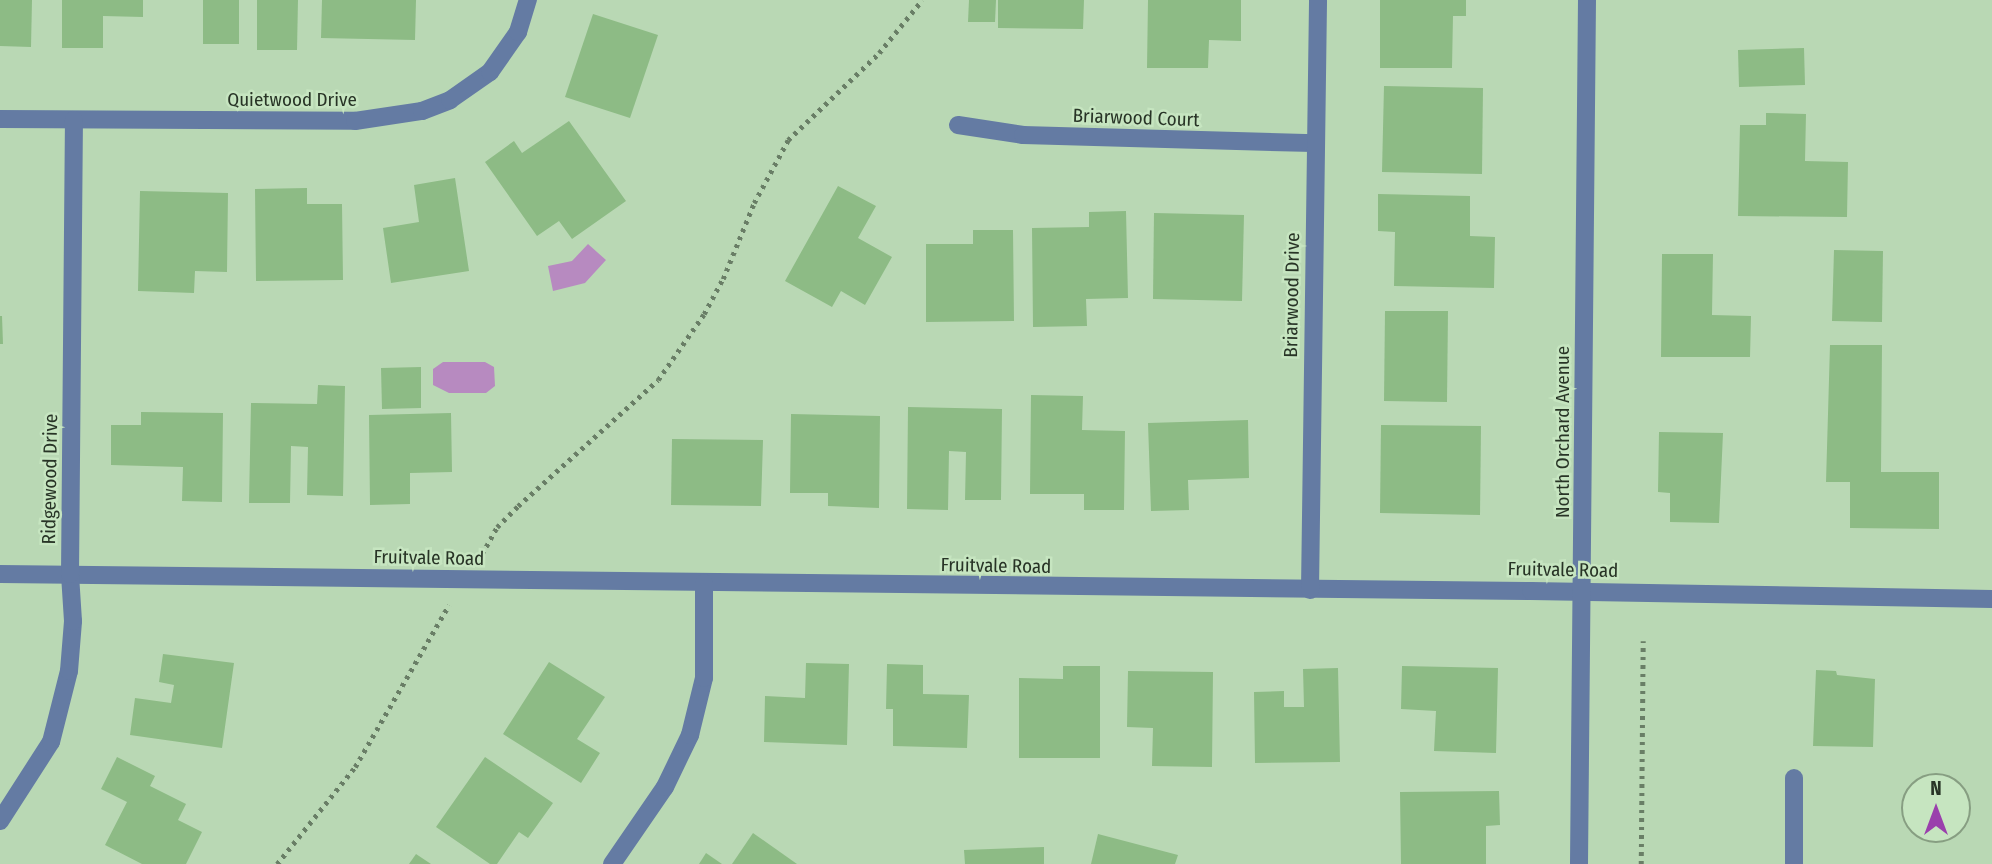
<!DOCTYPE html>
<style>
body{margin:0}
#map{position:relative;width:1992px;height:864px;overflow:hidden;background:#b9d8b4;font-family:"Fira Sans Condensed",sans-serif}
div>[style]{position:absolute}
.water>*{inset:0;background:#b78ac0}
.building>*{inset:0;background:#8dbb85}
.path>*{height:4.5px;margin-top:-2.25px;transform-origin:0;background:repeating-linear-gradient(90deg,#697e66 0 3.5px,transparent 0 8.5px)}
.minor>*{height:18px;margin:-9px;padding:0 9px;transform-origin:9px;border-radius:9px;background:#647ba3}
span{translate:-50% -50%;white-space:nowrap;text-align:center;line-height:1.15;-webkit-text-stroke:5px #c6e5c0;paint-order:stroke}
.street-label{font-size:19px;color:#283426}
.north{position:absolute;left:1901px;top:773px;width:70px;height:70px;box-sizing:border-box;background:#c6e5c0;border:2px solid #879e82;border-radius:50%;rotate:0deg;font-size:19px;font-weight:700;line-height:28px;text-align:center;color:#283426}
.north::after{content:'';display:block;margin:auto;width:24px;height:32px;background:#9a40ac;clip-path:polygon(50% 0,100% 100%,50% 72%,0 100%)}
</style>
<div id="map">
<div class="water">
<i style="clip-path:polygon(588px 244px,606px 260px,585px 283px,553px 291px,548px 266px,572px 261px)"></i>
<i style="clip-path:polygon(443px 362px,485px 362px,494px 367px,495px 386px,486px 393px,449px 393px,433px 385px,433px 369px)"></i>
</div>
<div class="building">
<i style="clip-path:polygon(0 0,32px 0,31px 47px,0 46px)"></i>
<i style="clip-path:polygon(62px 0,143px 0,143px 17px,103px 16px,103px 48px,62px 48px)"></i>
<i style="clip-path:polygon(203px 0,239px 0,239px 44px,203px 44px)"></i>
<i style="clip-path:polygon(257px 0,298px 0,297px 50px,257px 50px)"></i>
<i style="clip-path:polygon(322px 0,416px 0,415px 40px,321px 38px)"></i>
<i style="clip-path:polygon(969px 0,996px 0,995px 22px,968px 22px)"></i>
<i style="clip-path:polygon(998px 0,1084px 0,1083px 29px,998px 28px)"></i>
<i style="clip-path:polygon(1148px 0,1241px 0,1241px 41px,1209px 40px,1208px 68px,1147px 68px)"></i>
<i style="clip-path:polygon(1380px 0,1466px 0,1466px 16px,1453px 16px,1452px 68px,1380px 68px)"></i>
<i style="clip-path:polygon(593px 14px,658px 35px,630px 118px,565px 97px)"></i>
<i style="clip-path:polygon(1804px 48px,1805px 85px,1739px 87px,1738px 50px)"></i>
<i style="clip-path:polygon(1384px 86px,1483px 88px,1482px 174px,1382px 172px)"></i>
<i style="clip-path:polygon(1766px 113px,1806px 114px,1805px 161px,1848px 162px,1847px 217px,1738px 216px,1740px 125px,1766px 125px)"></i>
<i style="clip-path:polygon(569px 121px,626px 201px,572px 239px,559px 221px,537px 236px,485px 162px,514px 141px,522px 153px)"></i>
<i style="clip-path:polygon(455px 178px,469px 271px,391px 283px,383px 228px,419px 222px,414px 185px)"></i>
<i style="clip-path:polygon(838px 186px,876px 206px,858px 238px,892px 257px,865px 305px,841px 291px,832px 307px,785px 281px)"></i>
<i style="clip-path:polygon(307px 188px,307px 204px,342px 204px,343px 280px,256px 281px,255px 189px)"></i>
<i style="clip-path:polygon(140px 191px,228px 193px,227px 272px,195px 271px,194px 293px,138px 291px)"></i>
<i style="clip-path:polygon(1378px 194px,1470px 196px,1470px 236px,1495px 237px,1494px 288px,1394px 286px,1395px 232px,1378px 231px)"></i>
<i style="clip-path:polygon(1126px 211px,1128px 298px,1086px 299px,1087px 326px,1033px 327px,1032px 228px,1089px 227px,1089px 212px)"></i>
<i style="clip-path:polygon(1154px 213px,1244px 215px,1242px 301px,1153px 299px)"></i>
<i style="clip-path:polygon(973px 230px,1013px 230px,1014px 321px,926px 322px,926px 244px,973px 244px)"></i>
<i style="clip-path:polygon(1834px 250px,1883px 251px,1882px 322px,1832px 321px)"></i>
<i style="clip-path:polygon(1662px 254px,1713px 254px,1712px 315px,1751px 316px,1750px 357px,1661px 357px)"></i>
<i style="clip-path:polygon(1385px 311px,1448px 311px,1447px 402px,1384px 401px)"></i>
<i style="clip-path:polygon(0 316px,2px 316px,3px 344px,0 344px)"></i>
<i style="clip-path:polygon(1830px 345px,1882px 345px,1881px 472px,1939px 472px,1939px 529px,1850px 528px,1850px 482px,1826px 482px)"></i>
<i style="clip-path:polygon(421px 367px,421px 408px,382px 409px,381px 368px)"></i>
<i style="clip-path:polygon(318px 385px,345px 386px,343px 496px,307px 495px,308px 447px,291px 446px,290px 503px,249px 503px,251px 403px,317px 404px)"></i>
<i style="clip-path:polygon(1031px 395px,1083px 396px,1082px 430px,1125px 431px,1124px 510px,1084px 510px,1084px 494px,1030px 494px)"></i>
<i style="clip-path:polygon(908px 407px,1002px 409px,1001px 500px,965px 500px,966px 452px,949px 451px,948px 510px,907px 509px)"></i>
<i style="clip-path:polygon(141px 412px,223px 413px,222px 502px,182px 501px,183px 467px,111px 465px,111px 425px,141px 425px)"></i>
<i style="clip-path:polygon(451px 413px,452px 472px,410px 473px,410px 504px,370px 505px,369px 415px)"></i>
<i style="clip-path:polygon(791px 414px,880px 416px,879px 508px,828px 506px,828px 493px,790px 493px)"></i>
<i style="clip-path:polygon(1248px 420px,1249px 478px,1188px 480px,1189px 510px,1151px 511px,1148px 423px)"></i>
<i style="clip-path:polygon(1381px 425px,1481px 426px,1480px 515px,1380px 513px)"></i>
<i style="clip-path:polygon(1659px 432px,1723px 433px,1719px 523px,1670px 522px,1670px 493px,1658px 492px)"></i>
<i style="clip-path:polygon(672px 439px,763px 440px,761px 506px,671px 505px)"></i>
<i style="clip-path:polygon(163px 654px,234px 663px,222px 748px,130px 735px,135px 698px,171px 703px,174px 685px,159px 682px)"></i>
<i style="clip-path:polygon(549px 662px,605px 697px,577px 739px,600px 753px,581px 783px,503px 734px)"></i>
<i style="clip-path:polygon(806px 663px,849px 664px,847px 745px,764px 742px,765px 696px,805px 698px)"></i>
<i style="clip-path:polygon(887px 664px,923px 665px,923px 694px,969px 695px,967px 748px,893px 746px,893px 709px,886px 709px)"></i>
<i style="clip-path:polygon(1063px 666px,1100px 666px,1100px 758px,1019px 758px,1019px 678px,1063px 679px)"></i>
<i style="clip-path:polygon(1402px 666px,1498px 668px,1496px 753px,1434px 751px,1436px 711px,1401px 709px)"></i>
<i style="clip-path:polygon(1338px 668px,1340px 762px,1255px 763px,1254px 692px,1284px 691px,1284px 707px,1304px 707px,1303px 669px)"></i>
<i style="clip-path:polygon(1816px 670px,1836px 671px,1837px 675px,1875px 679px,1873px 747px,1813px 746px)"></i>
<i style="clip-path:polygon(1128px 671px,1213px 672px,1212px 767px,1152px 766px,1153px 728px,1127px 727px)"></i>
<i style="clip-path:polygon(117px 757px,155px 776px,150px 786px,186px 804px,178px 820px,202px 832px,186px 864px,142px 864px,105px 845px,127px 802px,101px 789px)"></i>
<i style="clip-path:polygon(485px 757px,553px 803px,528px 838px,519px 832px,497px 864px,490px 864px,436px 827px)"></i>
<i style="clip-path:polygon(1499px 791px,1500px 825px,1486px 826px,1486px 864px,1401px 864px,1400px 792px)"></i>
<i style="clip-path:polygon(753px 833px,797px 864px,732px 864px)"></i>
<i style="clip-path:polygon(1098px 834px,1178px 855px,1175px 864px,1091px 864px)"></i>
<i style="clip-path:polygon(1044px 847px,1044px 864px,965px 864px,964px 850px)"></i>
<i style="clip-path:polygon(706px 853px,722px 864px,699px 864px)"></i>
<i style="clip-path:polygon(416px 854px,431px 864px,409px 864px)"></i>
</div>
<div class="path">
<i style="left:482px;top:554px;width:31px;rotate:-61deg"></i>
<i style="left:497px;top:527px;width:30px;rotate:-45deg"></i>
<i style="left:518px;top:506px;width:188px;rotate:-42deg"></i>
<i style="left:658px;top:380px;width:80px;rotate:-55.1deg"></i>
<i style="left:704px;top:314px;width:40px;rotate:-62deg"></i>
<i style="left:723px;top:279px;width:82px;rotate:-67.8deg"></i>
<i style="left:754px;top:203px;width:72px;rotate:-61.6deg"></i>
<i style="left:788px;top:140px;width:126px;rotate:-43.7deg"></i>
<i style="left:879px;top:53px;width:68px;rotate:-50.9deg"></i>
<i style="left:277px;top:864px;width:124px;rotate:-51.2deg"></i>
<i style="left:355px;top:767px;width:187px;rotate:-59.9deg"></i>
<i style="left:1641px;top:864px;width:223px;rotate:-89.5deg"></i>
</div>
<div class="minor">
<i style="left:0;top:119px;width:355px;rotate:0.3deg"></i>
<i style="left:355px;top:121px;width:68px;rotate:-8.5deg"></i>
<i style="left:422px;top:111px;width:30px;rotate:-21deg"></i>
<i style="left:450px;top:100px;width:49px;rotate:-35deg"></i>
<i style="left:490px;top:72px;width:49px;rotate:-55deg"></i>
<i style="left:518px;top:32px;width:34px;rotate:-73deg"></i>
<i style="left:958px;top:125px;width:66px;rotate:8.7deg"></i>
<i style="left:1023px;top:135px;width:291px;rotate:1.6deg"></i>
<i style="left:0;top:574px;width:1531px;rotate:0.64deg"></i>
<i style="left:1531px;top:591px;width:461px;rotate:1deg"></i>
<i style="left:1310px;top:590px;width:590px;rotate:-89.22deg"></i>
<i style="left:1794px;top:778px;width:86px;rotate:90deg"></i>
<i style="left:0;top:821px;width:94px;rotate:-57.2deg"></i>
<i style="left:51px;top:742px;width:73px;rotate:-75.8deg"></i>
<i style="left:69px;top:671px;width:50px;rotate:-85.4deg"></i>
<i style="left:73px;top:621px;width:47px;rotate:-93.7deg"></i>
<i style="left:70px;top:574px;width:454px;rotate:-89.5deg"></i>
<i style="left:612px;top:864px;width:93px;rotate:-55.5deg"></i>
<i style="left:665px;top:787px;width:58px;rotate:-64.3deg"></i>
<i style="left:690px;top:735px;width:59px;rotate:-76.2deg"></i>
<i style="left:704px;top:678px;width:95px;rotate:-90deg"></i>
<i style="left:1579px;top:864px;width:864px;rotate:-89.47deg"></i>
</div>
<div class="street-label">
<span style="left:292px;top:100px">Quietwood Drive</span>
<span style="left:1136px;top:118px;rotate:2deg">Briarwood Court</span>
<span style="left:1292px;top:295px;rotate:-89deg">Briarwood Drive</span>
<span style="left:1563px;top:432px;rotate:-90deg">North Orchard Avenue</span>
<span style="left:50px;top:479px;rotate:-89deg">Ridgewood Drive</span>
<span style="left:429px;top:558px;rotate:1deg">Fruitvale Road</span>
<span style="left:996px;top:566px;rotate:1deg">Fruitvale Road</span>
<span style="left:1563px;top:570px;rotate:1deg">Fruitvale Road</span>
</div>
<div class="north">N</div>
</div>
